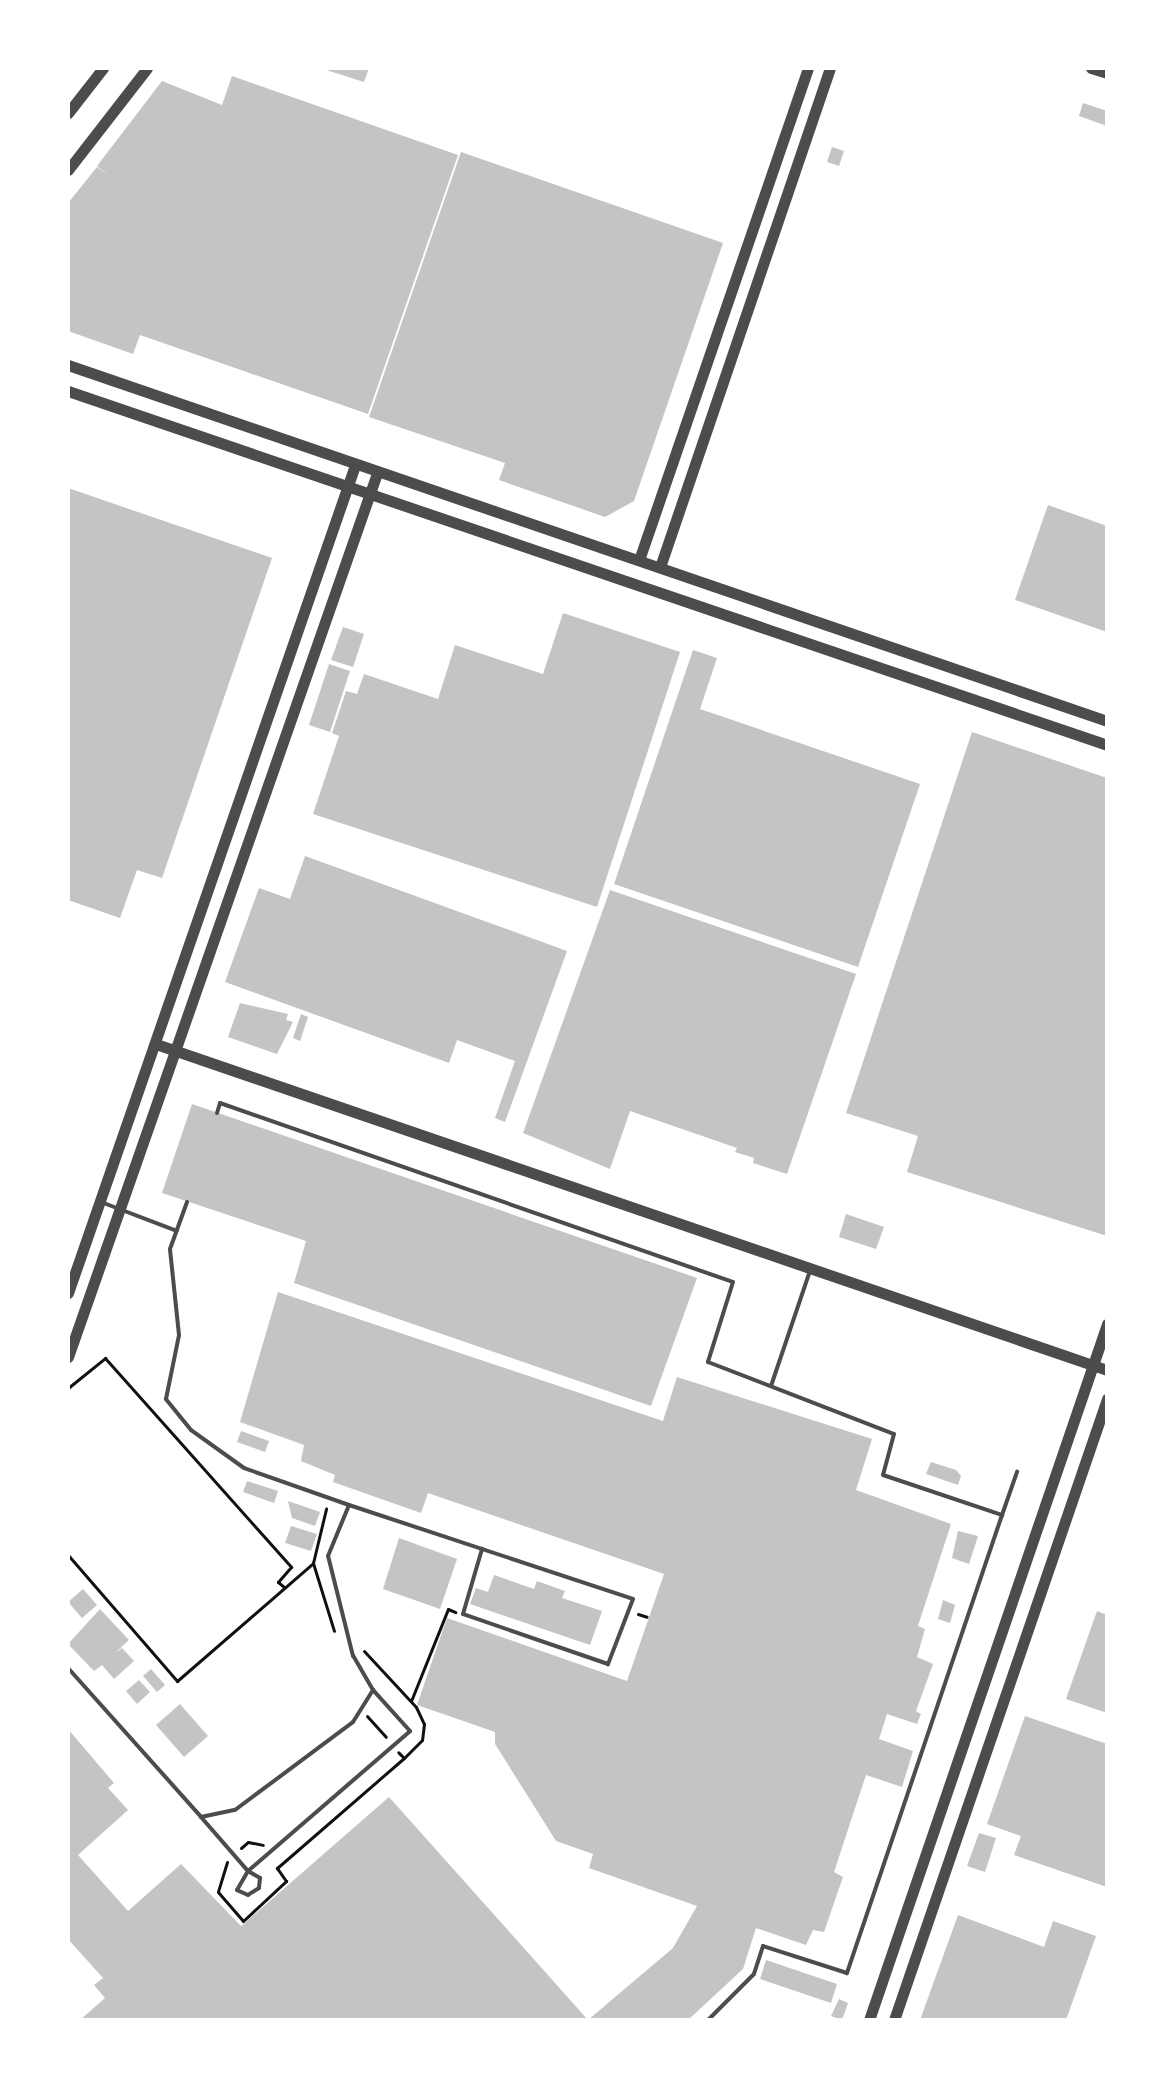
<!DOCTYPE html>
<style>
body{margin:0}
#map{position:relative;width:1175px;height:2088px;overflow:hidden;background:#fff;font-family:Bitter,serif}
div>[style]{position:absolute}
.building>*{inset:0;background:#c4c4c4}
.path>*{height:3px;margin:-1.5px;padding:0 1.5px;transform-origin:1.5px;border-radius:1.5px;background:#111}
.service>*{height:4px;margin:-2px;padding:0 2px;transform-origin:2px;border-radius:2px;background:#4c4c4c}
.tertiary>*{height:11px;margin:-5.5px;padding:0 5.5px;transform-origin:5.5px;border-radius:5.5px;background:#4c4c4c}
span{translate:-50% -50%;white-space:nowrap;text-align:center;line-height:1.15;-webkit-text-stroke:7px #fff;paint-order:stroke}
.frame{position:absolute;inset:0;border:70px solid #fff;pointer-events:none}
</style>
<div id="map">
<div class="building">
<i style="clip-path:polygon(320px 68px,369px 68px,364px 82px)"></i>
<i style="clip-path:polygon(232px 76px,458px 155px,368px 414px,140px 335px,133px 354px,68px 331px,68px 203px,97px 167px,109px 176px,97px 166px,162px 81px,222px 105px)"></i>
<i style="clip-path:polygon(1083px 103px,1107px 111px,1107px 126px,1079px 116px)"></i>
<i style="clip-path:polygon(832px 147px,844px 151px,839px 166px,827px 162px)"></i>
<i style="clip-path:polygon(461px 152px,723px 243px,634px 501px,605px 517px,499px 480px,505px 463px,369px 417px)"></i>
<i style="clip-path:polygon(68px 488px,272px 558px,162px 878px,137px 870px,120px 918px,68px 900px)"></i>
<i style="clip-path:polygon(1048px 505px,1107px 526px,1107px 632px,1015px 600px)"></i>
<i style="clip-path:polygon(563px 613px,680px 652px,597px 907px,313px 814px,339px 736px,332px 733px,346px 691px,357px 694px,364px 674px,438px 699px,455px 645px,543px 674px)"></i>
<i style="clip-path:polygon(343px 627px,364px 634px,353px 667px,331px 660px)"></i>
<i style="clip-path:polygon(693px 650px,717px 658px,700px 709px,920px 784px,858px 967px,614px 884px)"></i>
<i style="clip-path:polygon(329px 664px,350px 671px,330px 732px,309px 725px)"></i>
<i style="clip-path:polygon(972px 732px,1107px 778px,1107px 1236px,907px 1172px,918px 1136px,846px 1113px)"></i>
<i style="clip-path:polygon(305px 856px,567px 951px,505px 1122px,495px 1118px,515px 1061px,457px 1040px,449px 1063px,225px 982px,259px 888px,290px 899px)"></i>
<i style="clip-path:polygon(610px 890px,856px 974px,787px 1174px,753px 1163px,754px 1158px,735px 1152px,737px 1148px,630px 1111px,610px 1169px,523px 1133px)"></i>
<i style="clip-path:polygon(240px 1003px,288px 1014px,286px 1020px,293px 1022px,277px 1054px,228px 1037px)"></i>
<i style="clip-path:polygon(301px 1014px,308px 1017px,300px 1041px,293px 1038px)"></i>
<i style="clip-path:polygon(192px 1104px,697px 1278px,651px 1406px,294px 1283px,306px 1241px,162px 1193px)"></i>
<i style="clip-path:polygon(846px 1214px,884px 1227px,876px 1249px,839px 1237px)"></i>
<i style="clip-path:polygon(278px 1292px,663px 1421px,677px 1377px,872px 1439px,856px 1490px,951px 1524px,918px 1626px,925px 1629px,917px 1657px,933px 1664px,916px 1711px,921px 1714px,917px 1724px,887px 1714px,879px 1739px,913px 1751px,902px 1787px,866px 1775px,834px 1872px,843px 1877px,824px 1932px,813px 1930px,806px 1945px,756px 1928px,743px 1969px,688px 2020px,80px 2020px,105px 1998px,94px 1985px,103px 1978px,68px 1939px,68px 1729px,114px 1783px,108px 1788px,128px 1810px,78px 1855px,128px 1911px,181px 1864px,241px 1926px,389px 1797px,588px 2020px,673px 1948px,697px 1906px,589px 1868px,593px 1854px,556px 1841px,495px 1744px,495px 1732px,417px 1705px,447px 1618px,627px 1681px,664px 1574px,428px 1493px,421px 1513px,333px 1482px,335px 1475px,301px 1461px,304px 1445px,240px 1422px)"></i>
<i style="clip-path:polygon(241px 1431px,269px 1441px,265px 1452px,237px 1442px)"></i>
<i style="clip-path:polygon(931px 1462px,956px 1470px,961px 1476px,958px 1485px,926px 1474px)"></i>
<i style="clip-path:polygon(247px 1481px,278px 1491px,274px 1503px,243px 1492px)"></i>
<i style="clip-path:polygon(288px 1501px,320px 1512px,315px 1526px,292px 1518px)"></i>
<i style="clip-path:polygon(291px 1526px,317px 1534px,311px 1551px,285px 1543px)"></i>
<i style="clip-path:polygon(958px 1531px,978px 1536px,969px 1564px,952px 1558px)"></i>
<i style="clip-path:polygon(399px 1538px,457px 1559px,440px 1609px,383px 1589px)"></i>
<i style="clip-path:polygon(494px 1575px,534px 1589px,537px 1581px,565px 1591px,562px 1598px,602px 1611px,590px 1645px,470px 1604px,476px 1588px,488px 1592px)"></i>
<i style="clip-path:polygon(83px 1589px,97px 1605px,82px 1618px,68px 1602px)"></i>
<i style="clip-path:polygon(943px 1600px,955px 1605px,950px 1623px,938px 1619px)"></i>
<i style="clip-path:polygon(100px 1609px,129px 1640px,115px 1653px,122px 1648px,134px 1661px,114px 1679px,102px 1665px,94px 1671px,68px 1644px)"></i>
<i style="clip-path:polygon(1097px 1611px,1107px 1615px,1107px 1713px,1066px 1699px)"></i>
<i style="clip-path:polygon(151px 1669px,165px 1685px,157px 1692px,143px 1676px)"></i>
<i style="clip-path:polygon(139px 1680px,150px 1692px,137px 1704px,126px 1691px)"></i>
<i style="clip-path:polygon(180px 1704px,208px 1736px,184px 1757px,156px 1725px)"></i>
<i style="clip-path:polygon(1025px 1716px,1107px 1744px,1107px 1887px,1014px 1855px,1021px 1836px,987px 1824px)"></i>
<i style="clip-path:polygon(979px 1833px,996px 1838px,985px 1872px,967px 1866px)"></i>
<i style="clip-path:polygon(958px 1915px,1044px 1947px,1053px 1921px,1096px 1936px,1066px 2020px,920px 2020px)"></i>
<i style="clip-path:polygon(766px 1960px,837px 1984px,831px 2003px,760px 1979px)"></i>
<i style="clip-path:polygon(839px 1999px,848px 2003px,842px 2020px,831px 2016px)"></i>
</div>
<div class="path">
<i style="left:68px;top:1388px;width:48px;rotate:-39deg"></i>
<i style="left:105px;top:1358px;width:280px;rotate:48.3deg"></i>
<i style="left:291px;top:1567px;width:20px;rotate:131deg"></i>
<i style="left:278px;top:1582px;width:8px;rotate:40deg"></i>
<i style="left:68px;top:1555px;width:167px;rotate:49.1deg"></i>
<i style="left:177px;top:1681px;width:180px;rotate:-40.9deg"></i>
<i style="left:313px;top:1563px;width:71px;rotate:72.8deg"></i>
<i style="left:313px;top:1563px;width:56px;rotate:-76.5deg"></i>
<i style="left:638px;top:1614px;width:9px;rotate:18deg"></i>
<i style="left:364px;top:1651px;width:76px;rotate:47.1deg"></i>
<i style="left:416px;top:1707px;width:19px;rotate:65deg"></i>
<i style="left:424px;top:1724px;width:16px;rotate:97deg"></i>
<i style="left:422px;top:1740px;width:24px;rotate:135deg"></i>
<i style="left:411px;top:1701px;width:99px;rotate:-68.1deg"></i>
<i style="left:448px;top:1609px;width:8px;rotate:23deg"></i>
<i style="left:367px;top:1716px;width:28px;rotate:48deg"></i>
<i style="left:241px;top:1848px;width:9px;rotate:-41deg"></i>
<i style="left:248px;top:1842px;width:15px;rotate:11deg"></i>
<i style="left:227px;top:1862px;width:31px;rotate:107deg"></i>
<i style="left:218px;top:1892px;width:38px;rotate:49deg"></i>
<i style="left:243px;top:1921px;width:59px;rotate:-42.9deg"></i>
<i style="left:286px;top:1881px;width:16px;rotate:-125deg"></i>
<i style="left:277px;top:1868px;width:168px;rotate:-40.9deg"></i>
<i style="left:404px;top:1758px;width:8px;rotate:-135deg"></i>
</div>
<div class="service">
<i style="left:217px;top:1113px;width:10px;rotate:-73deg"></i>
<i style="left:220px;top:1103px;width:543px;rotate:19.24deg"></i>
<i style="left:733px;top:1282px;width:84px;rotate:107.4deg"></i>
<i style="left:708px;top:1362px;width:199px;rotate:21.2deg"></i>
<i style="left:894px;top:1434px;width:42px;rotate:105deg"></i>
<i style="left:883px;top:1475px;width:126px;rotate:18.6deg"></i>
<i style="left:1002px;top:1515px;width:484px;rotate:108.7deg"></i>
<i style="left:847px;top:1973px;width:88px;rotate:-162.2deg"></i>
<i style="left:763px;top:1946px;width:29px;rotate:108deg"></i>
<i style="left:754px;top:1974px;width:65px;rotate:135deg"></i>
<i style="left:101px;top:1202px;width:81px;rotate:20.9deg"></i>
<i style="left:771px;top:1386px;width:121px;rotate:-71.3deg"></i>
<i style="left:349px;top:1505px;width:299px;rotate:18.3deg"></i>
<i style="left:633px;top:1599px;width:70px;rotate:111deg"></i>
<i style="left:608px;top:1664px;width:153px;rotate:-161deg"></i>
<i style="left:463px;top:1614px;width:68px;rotate:-73.7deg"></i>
<i style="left:1002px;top:1515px;width:46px;rotate:-70.8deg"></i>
<i style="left:68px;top:1668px;width:200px;rotate:48.2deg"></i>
<i style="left:201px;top:1817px;width:35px;rotate:-12deg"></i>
<i style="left:235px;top:1810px;width:147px;rotate:-36.7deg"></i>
<i style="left:353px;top:1722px;width:38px;rotate:-58deg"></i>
<i style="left:373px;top:1690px;width:39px;rotate:-120deg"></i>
<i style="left:353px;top:1656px;width:103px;rotate:-104deg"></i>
<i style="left:328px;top:1556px;width:55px;rotate:-67.6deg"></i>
<i style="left:349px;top:1505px;width:111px;rotate:-160.6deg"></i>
<i style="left:244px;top:1468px;width:65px;rotate:-144.4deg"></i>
<i style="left:191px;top:1430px;width:40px;rotate:-129deg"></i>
<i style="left:166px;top:1399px;width:65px;rotate:-78.5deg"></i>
<i style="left:179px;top:1335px;width:86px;rotate:-96deg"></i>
<i style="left:170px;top:1249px;width:50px;rotate:-70.1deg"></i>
<i style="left:201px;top:1817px;width:72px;rotate:49deg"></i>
<i style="left:248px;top:1871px;width:214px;rotate:-40.8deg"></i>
<i style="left:410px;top:1731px;width:55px;rotate:-132.1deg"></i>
<i style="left:248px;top:1871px;width:14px;rotate:30deg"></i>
<i style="left:260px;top:1878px;width:10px;rotate:96deg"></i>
<i style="left:259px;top:1888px;width:13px;rotate:148deg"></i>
<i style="left:248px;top:1895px;width:12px;rotate:-156deg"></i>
<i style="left:237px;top:1890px;width:22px;rotate:-60deg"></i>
</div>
<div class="tertiary">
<i style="left:1091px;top:68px;width:17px;rotate:17deg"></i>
<i style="left:68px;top:113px;width:57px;rotate:-52.1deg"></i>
<i style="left:68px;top:170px;width:129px;rotate:-52.2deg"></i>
<i style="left:68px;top:365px;width:1098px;rotate:18.91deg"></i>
<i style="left:68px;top:391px;width:1098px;rotate:18.81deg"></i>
<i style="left:639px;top:560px;width:520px;rotate:-71.04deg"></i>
<i style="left:660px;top:567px;width:527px;rotate:-71.19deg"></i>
<i style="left:156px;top:1044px;width:1005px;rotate:18.92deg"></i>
<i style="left:68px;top:1293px;width:876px;rotate:-70.88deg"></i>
<i style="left:68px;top:1357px;width:936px;rotate:-70.73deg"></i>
<i style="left:869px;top:2020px;width:736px;rotate:-71.12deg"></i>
<i style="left:894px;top:2020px;width:657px;rotate:-71.07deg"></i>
</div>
<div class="frame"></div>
</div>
